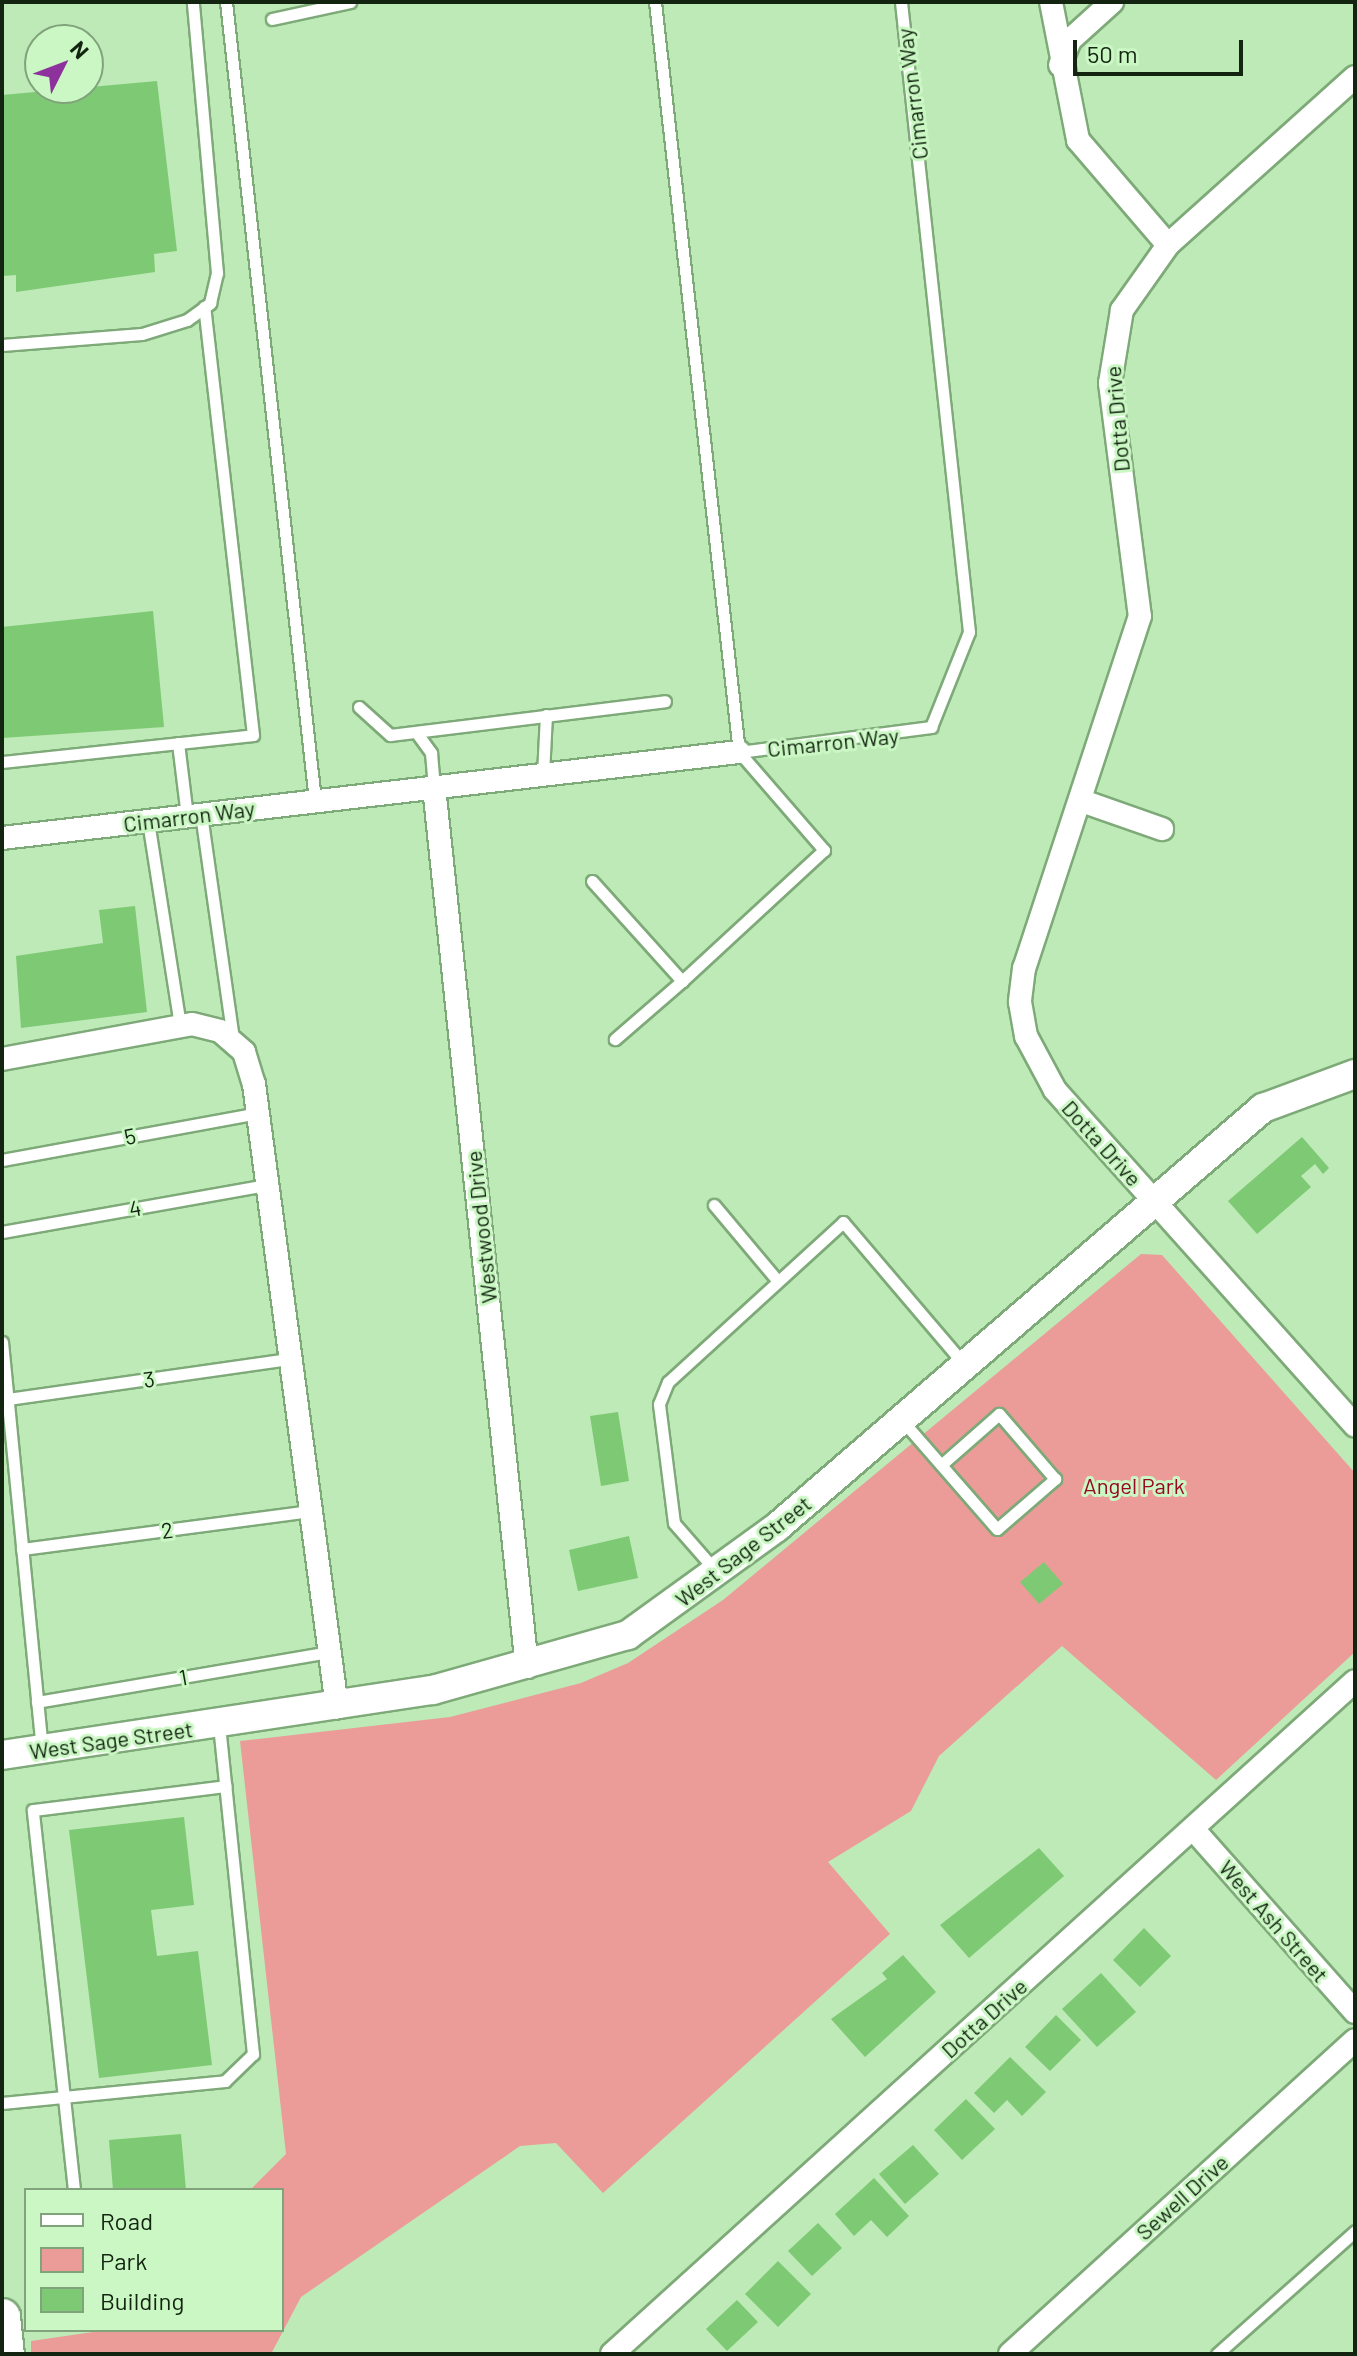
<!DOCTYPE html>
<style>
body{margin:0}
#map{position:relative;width:1357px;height:2356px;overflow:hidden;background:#bdeab6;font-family:Barlow,sans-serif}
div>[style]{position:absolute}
.green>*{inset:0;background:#eb9c99}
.building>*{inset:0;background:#7ec974}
.roads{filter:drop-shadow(2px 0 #7ea978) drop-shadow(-2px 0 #7ea978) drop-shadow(0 2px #7ea978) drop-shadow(0 -2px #7ea978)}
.service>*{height:11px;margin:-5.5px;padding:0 5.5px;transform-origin:5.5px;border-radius:5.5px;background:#fff}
.minor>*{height:22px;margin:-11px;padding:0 11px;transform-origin:11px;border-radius:11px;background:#fff}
.tertiary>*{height:28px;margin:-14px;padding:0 14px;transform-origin:14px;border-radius:14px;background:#fff}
.primary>*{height:36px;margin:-18px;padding:0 18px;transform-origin:18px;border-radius:18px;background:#fff}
span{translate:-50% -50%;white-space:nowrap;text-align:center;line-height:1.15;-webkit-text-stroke:6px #caf7c3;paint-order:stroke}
.street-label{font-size:22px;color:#132411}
.park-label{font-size:22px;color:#970822}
.frame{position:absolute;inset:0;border:4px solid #132411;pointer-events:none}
.legend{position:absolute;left:24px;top:2188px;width:260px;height:144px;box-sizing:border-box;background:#caf7c3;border:2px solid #81a37c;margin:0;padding:10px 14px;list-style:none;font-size:24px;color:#132411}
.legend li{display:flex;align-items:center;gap:16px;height:40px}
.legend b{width:40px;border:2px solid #81a37c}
.north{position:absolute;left:24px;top:24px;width:80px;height:80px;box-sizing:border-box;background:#caf7c3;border:2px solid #81a37c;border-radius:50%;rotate:48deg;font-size:22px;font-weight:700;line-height:32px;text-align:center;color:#132411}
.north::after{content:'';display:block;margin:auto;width:28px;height:36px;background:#8d329d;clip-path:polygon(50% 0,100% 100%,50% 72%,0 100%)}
.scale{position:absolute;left:1073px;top:40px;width:170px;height:36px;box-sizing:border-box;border:4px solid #132411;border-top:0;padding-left:10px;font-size:24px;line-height:28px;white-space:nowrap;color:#132411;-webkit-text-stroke:6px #caf7c3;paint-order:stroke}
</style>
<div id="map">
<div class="green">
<i style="clip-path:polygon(1141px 1254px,1162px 1255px,1355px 1473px,1355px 1652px,1216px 1780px,1062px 1646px,939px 1756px,911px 1811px,828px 1862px,890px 1934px,603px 2193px,556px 2143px,520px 2146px,301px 2297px,271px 2354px,31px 2354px,31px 2341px,107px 2330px,282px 2330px,282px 2190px,250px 2190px,286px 2154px,240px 1741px,450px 1717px,581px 1683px,628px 1663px,723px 1600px)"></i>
</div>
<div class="building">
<i style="clip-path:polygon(157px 81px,177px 251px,154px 254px,155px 272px,16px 292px,16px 275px,2px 276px,2px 95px)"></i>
<i style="clip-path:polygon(153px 611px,164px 727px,2px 738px,2px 627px)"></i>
<i style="clip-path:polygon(135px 906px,147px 1012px,21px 1028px,16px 956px,103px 943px,99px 910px)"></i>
<i style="clip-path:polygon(1302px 1137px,1329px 1168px,1323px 1174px,1315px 1164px,1301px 1176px,1311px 1187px,1257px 1234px,1228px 1201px)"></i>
<i style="clip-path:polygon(618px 1412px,629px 1481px,601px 1486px,590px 1416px)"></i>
<i style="clip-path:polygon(629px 1536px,638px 1578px,578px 1591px,569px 1550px)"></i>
<i style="clip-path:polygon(1044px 1562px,1063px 1584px,1039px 1604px,1020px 1582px)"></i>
<i style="clip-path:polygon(184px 1817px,194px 1905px,151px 1910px,157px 1956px,198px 1951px,212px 2065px,99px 2078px,69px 1830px)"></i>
<i style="clip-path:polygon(1039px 1848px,1064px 1876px,969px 1958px,940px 1925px)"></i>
<i style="clip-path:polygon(1144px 1928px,1171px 1956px,1140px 1987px,1113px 1960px)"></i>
<i style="clip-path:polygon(903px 1955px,936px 1992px,865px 2057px,831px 2019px,887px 1979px,882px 1973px)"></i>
<i style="clip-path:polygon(1101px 1973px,1136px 2012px,1097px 2047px,1062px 2009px)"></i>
<i style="clip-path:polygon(1056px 2015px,1081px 2040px,1050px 2071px,1025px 2047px)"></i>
<i style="clip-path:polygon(1010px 2057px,1046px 2092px,1022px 2116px,1007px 2100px,994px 2113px,974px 2093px)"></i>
<i style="clip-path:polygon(966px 2099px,995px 2129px,962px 2160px,934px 2130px)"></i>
<i style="clip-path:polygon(181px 2134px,186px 2190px,113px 2190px,109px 2140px)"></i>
<i style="clip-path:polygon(913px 2145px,939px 2174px,905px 2204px,879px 2174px)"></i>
<i style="clip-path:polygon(874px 2178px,909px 2216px,887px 2237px,871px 2220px,854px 2236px,835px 2214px)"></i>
<i style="clip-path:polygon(818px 2223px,842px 2248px,812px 2276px,788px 2251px)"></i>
<i style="clip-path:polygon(778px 2261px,811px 2294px,778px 2327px,745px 2294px)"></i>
<i style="clip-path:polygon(737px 2300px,758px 2322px,727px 2351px,706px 2329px)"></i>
</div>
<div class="roads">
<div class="service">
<i style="left:226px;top:2px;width:804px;rotate:83.64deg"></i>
<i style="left:655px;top:2px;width:755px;rotate:83.61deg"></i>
<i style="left:739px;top:752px;width:130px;rotate:49.1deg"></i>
<i style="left:824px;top:850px;width:193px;rotate:137.3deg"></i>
<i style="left:272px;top:19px;width:80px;rotate:-12.3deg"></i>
<i style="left:2px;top:345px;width:140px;rotate:-4.5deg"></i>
<i style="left:142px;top:334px;width:47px;rotate:-17.3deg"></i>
<i style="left:187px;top:320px;width:29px;rotate:-36deg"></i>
<i style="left:210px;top:303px;width:31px;rotate:-77deg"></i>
<i style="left:217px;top:273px;width:272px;rotate:-95.1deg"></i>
<i style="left:359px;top:707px;width:42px;rotate:42.1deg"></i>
<i style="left:390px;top:735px;width:277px;rotate:-7deg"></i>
<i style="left:416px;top:732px;width:26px;rotate:54deg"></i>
<i style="left:431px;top:753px;width:34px;rotate:85deg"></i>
<i style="left:178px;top:743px;width:74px;rotate:83deg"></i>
<i style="left:739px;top:752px;width:194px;rotate:-7.4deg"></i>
<i style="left:931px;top:727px;width:102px;rotate:-68.2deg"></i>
<i style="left:969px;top:632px;width:634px;rotate:-96.16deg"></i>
<i style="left:2px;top:762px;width:252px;rotate:-6.1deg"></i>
<i style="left:253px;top:735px;width:431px;rotate:-96.5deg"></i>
<i style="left:543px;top:774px;width:59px;rotate:-87.1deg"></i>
<i style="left:201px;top:814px;width:227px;rotate:81.9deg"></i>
<i style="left:148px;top:821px;width:207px;rotate:81.1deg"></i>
<i style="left:592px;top:881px;width:135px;rotate:48deg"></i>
<i style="left:682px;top:981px;width:89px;rotate:139.1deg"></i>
<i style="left:2px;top:1160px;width:260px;rotate:-10.4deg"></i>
<i style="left:714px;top:1205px;width:97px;rotate:50deg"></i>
<i style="left:2px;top:1232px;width:269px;rotate:-10.1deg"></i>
<i style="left:2px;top:1342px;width:410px;rotate:84.4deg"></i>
<i style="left:8px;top:1399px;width:285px;rotate:-8.1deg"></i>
<i style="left:901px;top:1419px;width:146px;rotate:48.9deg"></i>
<i style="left:997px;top:1529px;width:77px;rotate:-40.8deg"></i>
<i style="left:1055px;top:1479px;width:86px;rotate:-130.7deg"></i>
<i style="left:999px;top:1414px;width:77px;rotate:138.7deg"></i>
<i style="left:22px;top:1549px;width:291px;rotate:-7.5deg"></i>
<i style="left:715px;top:1570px;width:62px;rotate:-131.1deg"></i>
<i style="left:674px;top:1523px;width:120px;rotate:-97.2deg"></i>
<i style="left:659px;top:1404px;width:24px;rotate:-68deg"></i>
<i style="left:668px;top:1382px;width:237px;rotate:-42.4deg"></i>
<i style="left:843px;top:1222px;width:187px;rotate:49.6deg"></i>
<i style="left:37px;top:1702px;width:296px;rotate:-9.7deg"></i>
<i style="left:2px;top:2103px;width:224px;rotate:-5.6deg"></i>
<i style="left:225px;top:2081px;width:39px;rotate:-44deg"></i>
<i style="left:253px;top:2054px;width:332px;rotate:-95.9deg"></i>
<i style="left:74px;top:2190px;width:382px;rotate:-96.2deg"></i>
<i style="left:33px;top:1810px;width:194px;rotate:-7.1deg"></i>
<i style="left:1217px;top:2354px;width:185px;rotate:-41.7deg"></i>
</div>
<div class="minor">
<i style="left:1051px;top:2px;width:141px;rotate:78.9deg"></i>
<i style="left:1078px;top:140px;width:138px;rotate:49.4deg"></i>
<i style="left:1060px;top:65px;width:27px;rotate:-68deg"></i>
<i style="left:1070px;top:40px;width:57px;rotate:-42.1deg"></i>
<i style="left:1355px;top:77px;width:251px;rotate:138.1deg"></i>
<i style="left:1168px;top:245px;width:80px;rotate:125.3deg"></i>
<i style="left:1122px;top:310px;width:74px;rotate:99.3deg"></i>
<i style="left:1110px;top:383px;width:235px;rotate:82.7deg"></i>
<i style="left:1140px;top:616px;width:371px;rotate:108.2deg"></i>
<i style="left:1024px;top:968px;width:34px;rotate:97deg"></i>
<i style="left:1020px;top:1002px;width:35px;rotate:80deg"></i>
<i style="left:1026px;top:1036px;width:61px;rotate:61.8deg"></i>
<i style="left:1055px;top:1090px;width:450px;rotate:48.2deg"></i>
<i style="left:434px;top:787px;width:885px;rotate:83.97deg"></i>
<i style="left:1082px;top:801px;width:85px;rotate:19.3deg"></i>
<i style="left:2px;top:838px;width:742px;rotate:-6.66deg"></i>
<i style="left:2px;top:1059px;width:193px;rotate:-10.4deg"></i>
<i style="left:192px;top:1024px;width:29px;rotate:14deg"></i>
<i style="left:220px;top:1031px;width:32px;rotate:41deg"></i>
<i style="left:244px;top:1052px;width:34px;rotate:73deg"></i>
<i style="left:254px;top:1084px;width:629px;rotate:82.41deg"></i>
<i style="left:1194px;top:1830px;width:243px;rotate:48.5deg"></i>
<i style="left:612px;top:2354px;width:1002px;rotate:-42.17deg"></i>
<i style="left:1010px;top:2354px;width:466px;rotate:-42.3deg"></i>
</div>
<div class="tertiary">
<i style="left:2px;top:1755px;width:436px;rotate:-8.6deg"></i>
<i style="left:433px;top:1690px;width:203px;rotate:-15.8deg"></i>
<i style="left:628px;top:1635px;width:184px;rotate:-35.9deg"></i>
<i style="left:777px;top:1527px;width:642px;rotate:-40.77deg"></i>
<i style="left:1263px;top:1108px;width:98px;rotate:-20.3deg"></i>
</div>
<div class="primary">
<i style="left:2px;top:2317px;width:37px;rotate:84deg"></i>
</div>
</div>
<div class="street-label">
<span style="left:912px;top:94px;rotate:-97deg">Cimarron Way</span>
<span style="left:1117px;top:419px;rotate:-95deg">Dotta Drive</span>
<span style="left:833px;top:742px;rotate:-6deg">Cimarron Way</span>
<span style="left:189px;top:816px;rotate:-7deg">Cimarron Way</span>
<span style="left:130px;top:1136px;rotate:-11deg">5</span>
<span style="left:1102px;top:1143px;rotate:48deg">Dotta Drive</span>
<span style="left:135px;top:1208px;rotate:-10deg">4</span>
<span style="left:481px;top:1227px;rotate:-96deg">Westwood Drive</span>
<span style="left:149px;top:1379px;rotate:-8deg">3</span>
<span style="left:167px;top:1530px;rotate:-7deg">2</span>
<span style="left:743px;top:1551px;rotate:-38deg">West Sage Street</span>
<span style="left:183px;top:1677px;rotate:-10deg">1</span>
<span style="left:111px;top:1740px;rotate:-8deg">West Sage Street</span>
<span style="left:1274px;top:1921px;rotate:49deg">West Ash Street</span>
<span style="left:984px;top:2018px;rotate:-42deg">Dotta Drive</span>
<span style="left:1182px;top:2197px;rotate:-42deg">Sewell Drive</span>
</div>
<div class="park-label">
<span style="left:1134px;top:1486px">Angel Park</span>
</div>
<div class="frame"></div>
<ul class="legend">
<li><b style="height:10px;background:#fff"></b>Road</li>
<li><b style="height:22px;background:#eb9c99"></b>Park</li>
<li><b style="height:22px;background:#7ec974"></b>Building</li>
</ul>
<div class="north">N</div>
<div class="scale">50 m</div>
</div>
